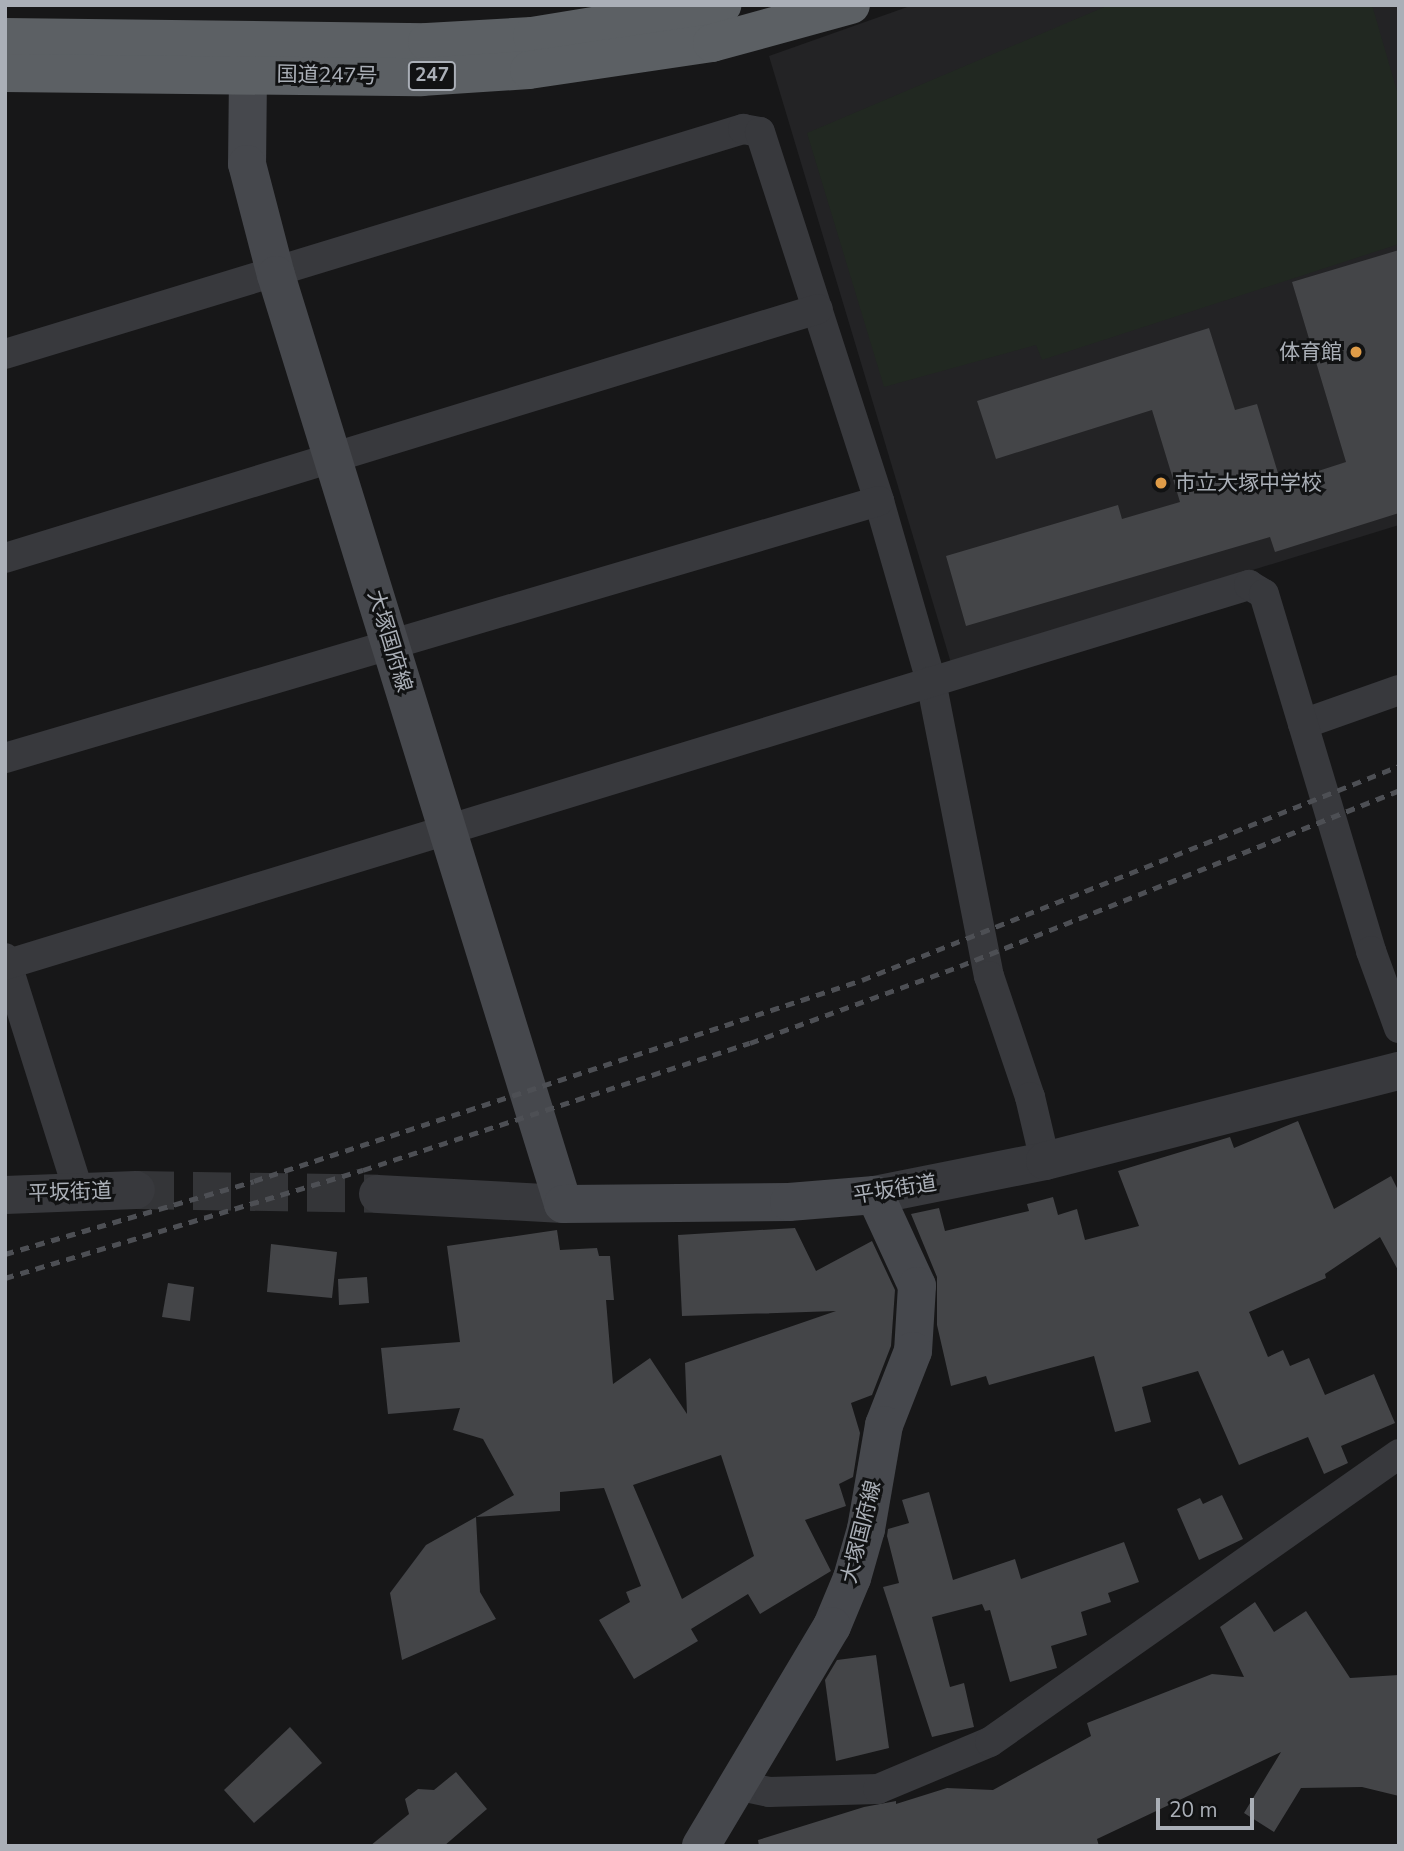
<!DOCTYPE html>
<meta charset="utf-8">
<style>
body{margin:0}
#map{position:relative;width:1404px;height:1851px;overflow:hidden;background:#171718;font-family:"Nunito Sans","Noto Sans JP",sans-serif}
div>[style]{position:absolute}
.built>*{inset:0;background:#232325}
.green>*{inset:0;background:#212821}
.building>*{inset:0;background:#444548}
.tertiary-tunnel>*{height:38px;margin-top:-19px;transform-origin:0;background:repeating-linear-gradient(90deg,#343538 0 38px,transparent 0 57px)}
.minor>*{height:30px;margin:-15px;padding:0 15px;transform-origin:15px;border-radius:15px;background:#38393d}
.tertiary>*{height:38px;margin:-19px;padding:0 19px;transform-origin:19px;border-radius:19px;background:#38393d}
.secondary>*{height:38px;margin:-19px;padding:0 19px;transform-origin:19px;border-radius:19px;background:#46484d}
.trunk>*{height:38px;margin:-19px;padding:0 19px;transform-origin:19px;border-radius:19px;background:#5c6064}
.rail>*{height:5px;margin-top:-2.5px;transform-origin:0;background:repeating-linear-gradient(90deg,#4d4f54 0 9px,transparent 0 16px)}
.dots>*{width:19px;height:19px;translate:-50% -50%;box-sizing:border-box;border:4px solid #111213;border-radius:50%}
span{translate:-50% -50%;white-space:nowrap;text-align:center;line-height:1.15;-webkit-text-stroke:6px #111213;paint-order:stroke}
.shield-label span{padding:2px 5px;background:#111213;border:2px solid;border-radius:5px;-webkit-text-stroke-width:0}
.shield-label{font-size:19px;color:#aaafb7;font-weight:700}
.street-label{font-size:21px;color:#aaafb7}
.poi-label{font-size:21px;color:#aaafb7}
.right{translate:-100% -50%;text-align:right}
.left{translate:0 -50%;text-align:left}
.frame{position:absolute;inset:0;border:7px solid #aaafb7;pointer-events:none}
.scale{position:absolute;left:1156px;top:1798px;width:98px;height:32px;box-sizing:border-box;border:4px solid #aaafb7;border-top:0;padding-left:9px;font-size:21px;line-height:24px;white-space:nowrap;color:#aaafb7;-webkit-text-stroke:5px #111213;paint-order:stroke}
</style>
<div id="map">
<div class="built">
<i style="clip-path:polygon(913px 5px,1399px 5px,1399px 525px,951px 663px,769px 56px)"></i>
</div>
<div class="green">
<i style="clip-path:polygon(1109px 5px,1372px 5px,1399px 98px,1399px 244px,1042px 360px,1036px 345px,884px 387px,807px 133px)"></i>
</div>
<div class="building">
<i style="clip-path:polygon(1399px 250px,1399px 513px,1275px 552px,1270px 537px,966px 626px,946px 556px,1118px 505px,1122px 519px,1180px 502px,1152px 410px,996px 459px,977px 401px,1209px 328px,1235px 410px,1257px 404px,1281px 483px,1346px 462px,1292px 282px)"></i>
<i style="clip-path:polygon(1298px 1121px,1334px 1209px,1391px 1176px,1399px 1192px,1399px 1272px,1380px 1237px,1325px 1274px,1326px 1278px,1249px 1312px,1268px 1357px,1283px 1350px,1290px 1366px,1309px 1358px,1325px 1395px,1374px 1374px,1395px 1423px,1341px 1446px,1348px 1463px,1324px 1474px,1308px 1437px,1239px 1465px,1198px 1371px,1142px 1387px,1151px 1422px,1115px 1432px,1094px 1356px,989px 1385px,986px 1376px,951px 1386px,937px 1325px,937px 1277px,911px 1214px,939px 1208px,945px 1231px,1029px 1211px,1027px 1204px,1053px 1197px,1058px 1215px,1077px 1209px,1085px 1240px,1139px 1226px,1118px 1171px,1230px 1137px,1234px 1148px)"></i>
<i style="clip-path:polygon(evenodd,795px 1228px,816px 1271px,872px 1241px,895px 1290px,891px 1346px,872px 1395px,851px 1403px,860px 1433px,853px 1477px,839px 1484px,846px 1506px,805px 1520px,831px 1571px,760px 1614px,748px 1594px,691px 1629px,698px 1641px,634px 1679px,599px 1620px,630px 1602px,626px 1592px,641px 1586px,604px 1488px,560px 1492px,560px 1511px,476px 1517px,514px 1495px,483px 1439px,453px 1430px,460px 1408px,388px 1414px,381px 1348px,460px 1342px,447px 1246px,557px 1230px,560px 1250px,597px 1248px,599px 1256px,610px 1256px,614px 1300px,606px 1300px,613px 1384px,650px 1358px,687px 1414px,685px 1363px,836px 1311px,682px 1316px,678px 1235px,795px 1228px,721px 1455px,754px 1556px,682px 1599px,633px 1485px,721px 1455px)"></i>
<i style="clip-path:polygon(271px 1244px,337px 1252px,332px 1298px,267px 1292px)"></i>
<i style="clip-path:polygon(367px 1277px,369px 1303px,339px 1305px,338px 1279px)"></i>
<i style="clip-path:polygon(168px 1283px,194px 1287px,190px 1321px,162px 1317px)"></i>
<i style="clip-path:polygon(929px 1492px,953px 1580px,1015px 1559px,1021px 1579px,1124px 1542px,1139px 1582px,1108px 1593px,1111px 1602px,1081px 1612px,1087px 1635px,1051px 1646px,1057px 1668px,1010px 1682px,990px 1610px,985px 1611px,982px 1604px,932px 1617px,950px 1687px,964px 1683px,974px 1727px,932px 1737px,883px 1587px,899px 1583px,887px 1536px,888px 1529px,909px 1523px,902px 1500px)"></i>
<i style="clip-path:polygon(1222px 1495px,1243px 1539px,1199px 1560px,1177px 1509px,1200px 1498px,1203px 1504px)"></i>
<i style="clip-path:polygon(476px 1517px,480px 1592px,496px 1619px,402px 1660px,390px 1593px,426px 1545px)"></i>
<i style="clip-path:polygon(1255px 1602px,1274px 1632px,1306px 1611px,1350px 1678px,1399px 1675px,1399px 1796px,1362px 1787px,1301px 1788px,1274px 1832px,1244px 1813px,1281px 1752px,1097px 1839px,1099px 1846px,759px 1846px,758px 1840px,864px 1807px,896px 1801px,896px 1804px,947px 1788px,993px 1790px,1091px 1736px,1087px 1723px,1212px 1674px,1244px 1677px,1220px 1627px)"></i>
<i style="clip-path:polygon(876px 1655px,889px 1748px,836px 1761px,825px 1680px,837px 1660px)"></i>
<i style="clip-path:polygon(290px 1727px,322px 1763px,254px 1823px,224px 1790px)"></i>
<i style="clip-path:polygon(456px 1772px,487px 1809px,444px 1846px,370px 1846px,409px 1814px,405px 1799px,418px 1789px,434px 1790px)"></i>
</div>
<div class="tertiary-tunnel">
<i style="left:136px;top:1190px;width:242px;rotate:0.9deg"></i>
</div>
<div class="minor">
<i style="left:5px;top:354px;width:772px;rotate:-16.96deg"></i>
<i style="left:743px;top:129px;width:17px;rotate:10deg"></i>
<i style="left:760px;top:132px;width:388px;rotate:72.1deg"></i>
<i style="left:879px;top:501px;width:187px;rotate:73.9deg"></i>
<i style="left:931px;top:681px;width:301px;rotate:78.9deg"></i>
<i style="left:989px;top:976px;width:128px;rotate:71.3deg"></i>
<i style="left:1030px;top:1097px;width:66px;rotate:76.8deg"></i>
<i style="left:5px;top:558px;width:850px;rotate:-17.03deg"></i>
<i style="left:1303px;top:724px;width:102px;rotate:-19.5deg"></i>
<i style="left:5px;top:758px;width:911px;rotate:-16.39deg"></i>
<i style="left:5px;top:958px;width:245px;rotate:72.5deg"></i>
<i style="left:5px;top:965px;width:1301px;rotate:-16.99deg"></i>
<i style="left:1249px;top:585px;width:17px;rotate:31deg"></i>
<i style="left:1264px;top:594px;width:373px;rotate:73.3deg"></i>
<i style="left:1371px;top:951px;width:82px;rotate:70deg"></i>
<i style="left:741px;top:1786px;width:29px;rotate:12deg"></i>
<i style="left:769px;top:1792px;width:109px;rotate:-1.6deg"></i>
<i style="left:878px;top:1789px;width:121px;rotate:-22.8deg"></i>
<i style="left:990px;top:1742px;width:500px;rotate:-35.15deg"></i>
</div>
<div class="tertiary">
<i style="left:378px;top:1194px;width:185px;rotate:3.1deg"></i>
<i style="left:5px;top:1195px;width:131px;rotate:-2.2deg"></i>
<i style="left:875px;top:1195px;width:173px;rotate:-11.3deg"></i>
<i style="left:1045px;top:1161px;width:365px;rotate:-14.3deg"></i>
</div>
<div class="secondary">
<i style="left:248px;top:74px;width:90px;rotate:90.6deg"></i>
<i style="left:247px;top:164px;width:115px;rotate:75.4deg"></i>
<i style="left:276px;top:275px;width:972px;rotate:72.83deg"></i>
<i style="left:563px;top:1204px;width:226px;rotate:-0.5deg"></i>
<i style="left:789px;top:1202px;width:86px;rotate:-4.7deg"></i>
<i style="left:875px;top:1195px;width:100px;rotate:65.2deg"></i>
<i style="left:917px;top:1286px;width:65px;rotate:93.5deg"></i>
<i style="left:913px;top:1351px;width:79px;rotate:111.4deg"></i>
<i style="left:884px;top:1425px;width:106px;rotate:99.8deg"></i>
<i style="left:866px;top:1529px;width:51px;rotate:105.9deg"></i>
<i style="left:852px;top:1578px;width:52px;rotate:112.6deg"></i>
<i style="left:832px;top:1626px;width:256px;rotate:120.8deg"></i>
</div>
<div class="trunk">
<i style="left:5px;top:37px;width:422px;rotate:0.7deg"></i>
<i style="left:427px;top:42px;width:105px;rotate:-3.3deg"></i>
<i style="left:532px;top:36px;width:193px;rotate:-9.3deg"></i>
<i style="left:5px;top:73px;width:416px;rotate:0.6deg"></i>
<i style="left:421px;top:77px;width:108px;rotate:-3.7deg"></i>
<i style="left:529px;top:70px;width:185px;rotate:-8.4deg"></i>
<i style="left:712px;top:43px;width:144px;rotate:-15.3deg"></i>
</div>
<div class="rail">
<i style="left:5px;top:1254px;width:259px;rotate:-16.3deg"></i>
<i style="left:254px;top:1181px;width:640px;rotate:-18.29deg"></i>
<i style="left:862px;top:980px;width:578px;rotate:-21.73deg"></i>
<i style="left:5px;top:1278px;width:374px;rotate:-16.8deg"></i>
<i style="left:363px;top:1170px;width:407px;rotate:-18.2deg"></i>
<i style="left:750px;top:1043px;width:224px;rotate:-20.1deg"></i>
<i style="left:960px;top:966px;width:473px;rotate:-21.8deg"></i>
</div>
<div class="dots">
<i style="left:1356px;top:352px;background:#df9c48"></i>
<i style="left:1161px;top:483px;background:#df9c48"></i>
</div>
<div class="shield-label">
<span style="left:432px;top:76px">247</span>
</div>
<div class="street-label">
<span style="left:327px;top:75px;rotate:1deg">国道247号</span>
<span style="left:390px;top:641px;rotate:73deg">大塚国府線</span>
<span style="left:895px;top:1189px;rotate:-9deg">平坂街道</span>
<span style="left:70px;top:1192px;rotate:-2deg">平坂街道</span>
<span style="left:861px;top:1532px;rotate:-76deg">大塚国府線</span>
</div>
<div class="poi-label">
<span class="right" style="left:1342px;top:352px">体育館</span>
<span class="left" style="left:1175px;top:483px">市立大塚中学校</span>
</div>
<div class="frame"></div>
<div class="scale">20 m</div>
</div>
